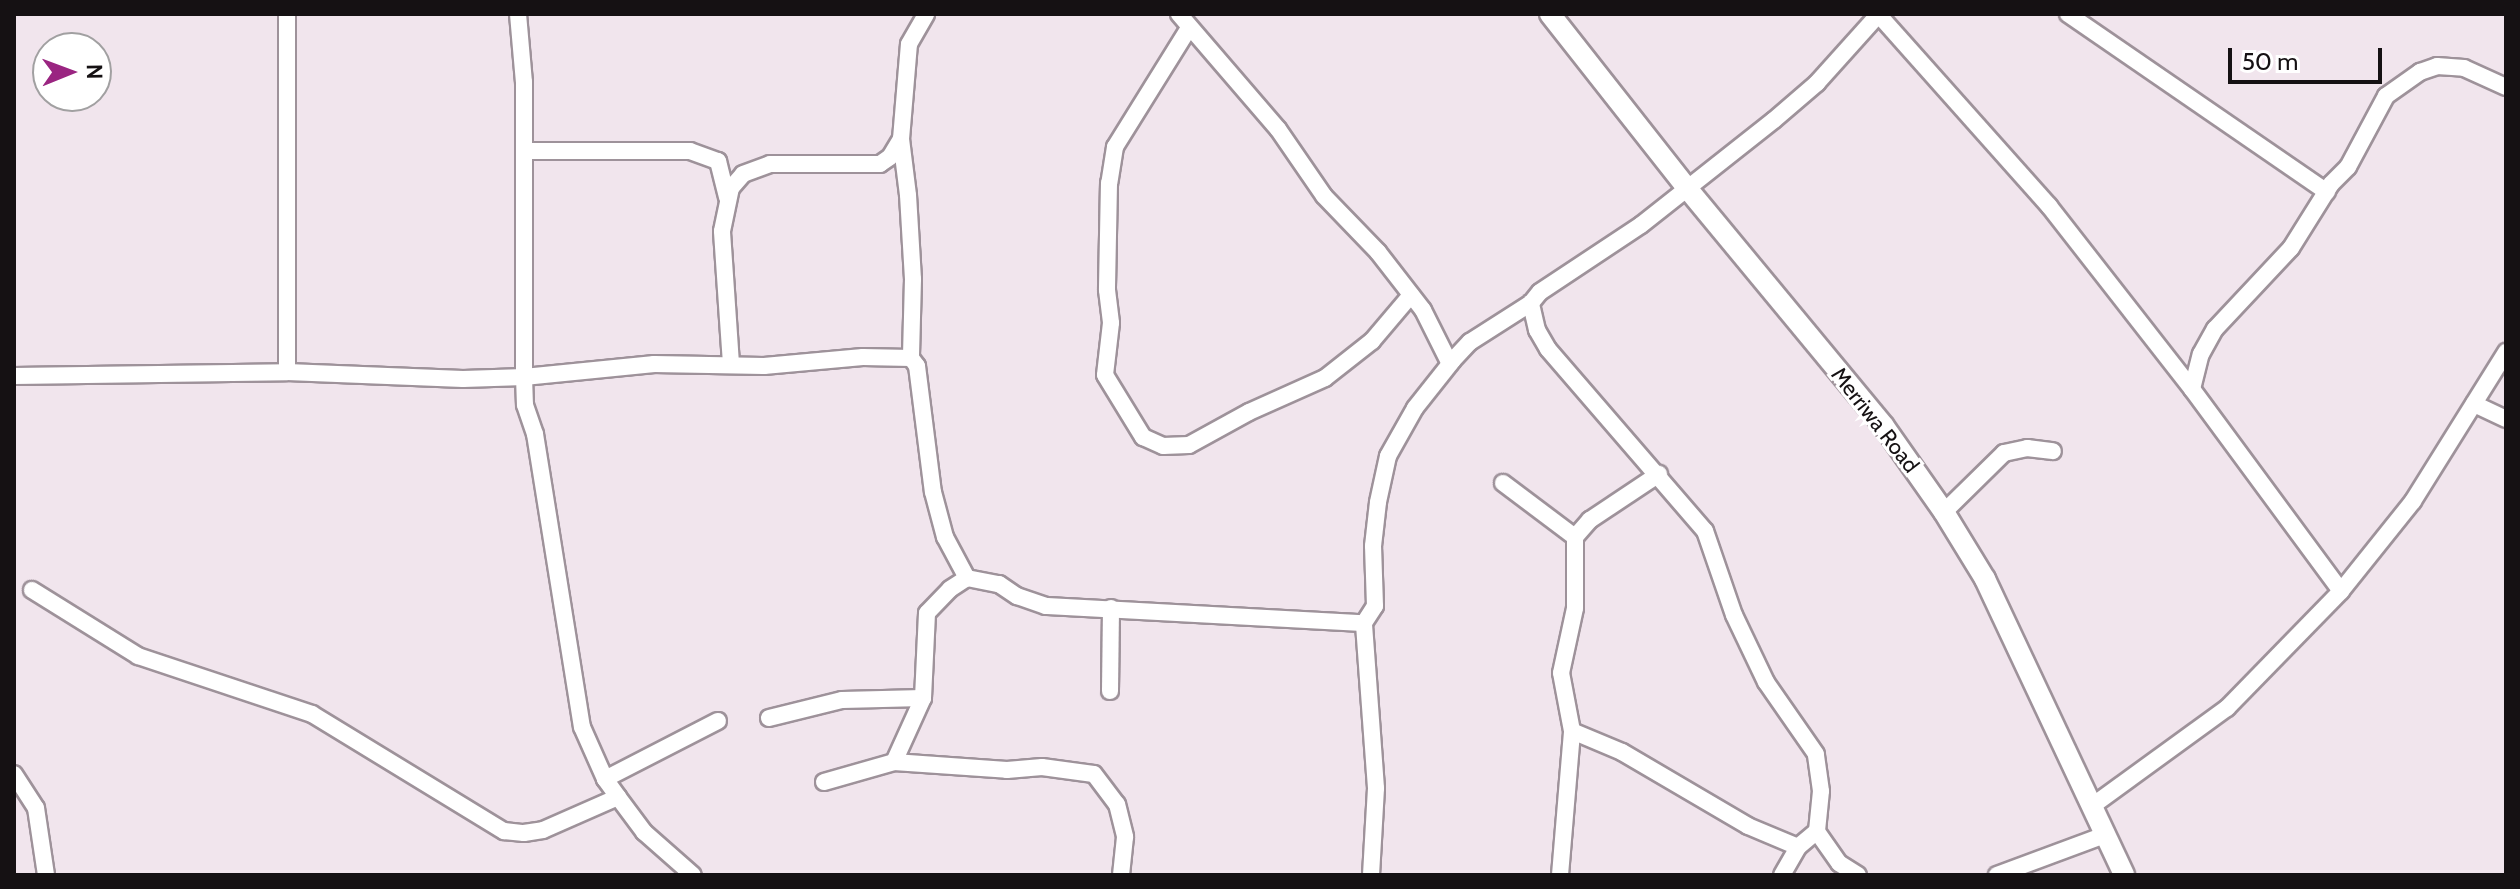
<!DOCTYPE html>
<style>
body{margin:0}
#map{position:relative;width:2520px;height:889px;overflow:hidden;background:#f1e5ed;font-family:Cabin,sans-serif}
div>[style]{position:absolute}
.roads{filter:drop-shadow(2px 0 #9e929a) drop-shadow(-2px 0 #9e929a) drop-shadow(0 2px #9e929a) drop-shadow(0 -2px #9e929a)}
.minor>*{height:16px;margin:-8px;padding:0 8px;transform-origin:8px;border-radius:8px;background:#fff}
.tertiary>*{height:20px;margin:-10px;padding:0 10px;transform-origin:10px;border-radius:10px;background:#fff}
span{translate:-50% -50%;white-space:nowrap;text-align:center;line-height:1.15;-webkit-text-stroke:6px #fff;paint-order:stroke}
.street-label{font-size:22px;color:#151113}
.frame{position:absolute;inset:0;border:16px solid #151113;pointer-events:none}
.north{position:absolute;left:32px;top:32px;width:80px;height:80px;box-sizing:border-box;background:#fff;border:2px solid #a1a0a1;border-radius:50%;rotate:89deg;font-size:22px;font-weight:700;line-height:32px;text-align:center;color:#151113}
.north::after{content:'';display:block;margin:auto;width:28px;height:36px;background:#9a2581;clip-path:polygon(50% 0,100% 100%,50% 72%,0 100%)}
.scale{position:absolute;left:2228px;top:48px;width:154px;height:36px;box-sizing:border-box;border:4px solid #151113;border-top:0;padding-left:10px;font-size:24px;line-height:28px;white-space:nowrap;color:#151113;-webkit-text-stroke:6px #fff;paint-order:stroke}
</style>
<div id="map">
<div class="roads">
<div class="minor">
<i style="left:518px;top:14px;width:68px;rotate:85deg"></i>
<i style="left:524px;top:82px;width:295px;rotate:90deg"></i>
<i style="left:524px;top:377px;width:131px;rotate:-5.7deg"></i>
<i style="left:654px;top:364px;width:110px;rotate:1deg"></i>
<i style="left:764px;top:366px;width:99px;rotate:-5.2deg"></i>
<i style="left:863px;top:357px;width:48px;rotate:1.2deg"></i>
<i style="left:911px;top:358px;width:10px;rotate:53deg"></i>
<i style="left:917px;top:366px;width:127px;rotate:82.8deg"></i>
<i style="left:933px;top:492px;width:47px;rotate:75.1deg"></i>
<i style="left:945px;top:537px;width:47px;rotate:61.8deg"></i>
<i style="left:967px;top:578px;width:33px;rotate:11deg"></i>
<i style="left:999px;top:584px;width:22px;rotate:34deg"></i>
<i style="left:1017px;top:596px;width:31px;rotate:19deg"></i>
<i style="left:1046px;top:606px;width:318px;rotate:3.1deg"></i>
<i style="left:1179px;top:14px;width:152px;rotate:49.3deg"></i>
<i style="left:1278px;top:129px;width:81px;rotate:55.5deg"></i>
<i style="left:1324px;top:196px;width:78px;rotate:46deg"></i>
<i style="left:1378px;top:252px;width:73px;rotate:52.2deg"></i>
<i style="left:1423px;top:310px;width:60px;rotate:63.4deg"></i>
<i style="left:1878px;top:14px;width:257px;rotate:48.3deg"></i>
<i style="left:2049px;top:206px;width:232px;rotate:52deg"></i>
<i style="left:2192px;top:389px;width:251px;rotate:53.6deg"></i>
<i style="left:2068px;top:14px;width:314px;rotate:34.5deg"></i>
<i style="left:1189px;top:28px;width:140px;rotate:121.9deg"></i>
<i style="left:1115px;top:147px;width:36px;rotate:99deg"></i>
<i style="left:1109px;top:183px;width:107px;rotate:91.1deg"></i>
<i style="left:1107px;top:290px;width:33px;rotate:83deg"></i>
<i style="left:1111px;top:323px;width:52px;rotate:96.6deg"></i>
<i style="left:1105px;top:375px;width:73px;rotate:58.5deg"></i>
<i style="left:1143px;top:437px;width:22px;rotate:24deg"></i>
<i style="left:1163px;top:446px;width:26px;rotate:-2deg"></i>
<i style="left:1189px;top:445px;width:68px;rotate:-28.8deg"></i>
<i style="left:1249px;top:412px;width:83px;rotate:-24.1deg"></i>
<i style="left:1325px;top:378px;width:60px;rotate:-38.2deg"></i>
<i style="left:1372px;top:341px;width:60px;rotate:-49.7deg"></i>
<i style="left:901px;top:139px;width:56px;rotate:82.9deg"></i>
<i style="left:908px;top:195px;width:84px;rotate:86.6deg"></i>
<i style="left:913px;top:279px;width:79px;rotate:91.5deg"></i>
<i style="left:525px;top:151px;width:165px"></i>
<i style="left:690px;top:151px;width:30px;rotate:20deg"></i>
<i style="left:718px;top:161px;width:38px;rotate:76deg"></i>
<i style="left:731px;top:364px;width:133px;rotate:-93.9deg"></i>
<i style="left:722px;top:231px;width:44px;rotate:-78.2deg"></i>
<i style="left:731px;top:188px;width:18px;rotate:-49deg"></i>
<i style="left:743px;top:174px;width:29px;rotate:-20deg"></i>
<i style="left:770px;top:164px;width:110px"></i>
<i style="left:880px;top:164px;width:12px;rotate:-35deg"></i>
<i style="left:890px;top:157px;width:21px;rotate:-59deg"></i>
<i style="left:901px;top:139px;width:95px;rotate:-85.2deg"></i>
<i style="left:909px;top:44px;width:34px;rotate:-60deg"></i>
<i style="left:287px;top:372px;width:358px;rotate:-90deg"></i>
<i style="left:14px;top:376px;width:273px;rotate:-0.8deg"></i>
<i style="left:287px;top:372px;width:176px;rotate:2.3deg"></i>
<i style="left:463px;top:379px;width:61px;rotate:-1.9deg"></i>
<i style="left:524px;top:377px;width:28px;rotate:88deg"></i>
<i style="left:525px;top:405px;width:31px;rotate:71deg"></i>
<i style="left:535px;top:434px;width:297px;rotate:80.9deg"></i>
<i style="left:582px;top:727px;width:57px;rotate:66.1deg"></i>
<i style="left:605px;top:779px;width:22px;rotate:54deg"></i>
<i style="left:618px;top:797px;width:44px;rotate:53.4deg"></i>
<i style="left:644px;top:832px;width:65px;rotate:41.3deg"></i>
<i style="left:2192px;top:389px;width:36px;rotate:-76deg"></i>
<i style="left:2201px;top:354px;width:29px;rotate:-61deg"></i>
<i style="left:2215px;top:329px;width:111px;rotate:-46.8deg"></i>
<i style="left:2291px;top:248px;width:75px;rotate:-58deg"></i>
<i style="left:2331px;top:184px;width:24px;rotate:-45deg"></i>
<i style="left:2348px;top:167px;width:81px;rotate:-61.8deg"></i>
<i style="left:2386px;top:96px;width:42px;rotate:-35.2deg"></i>
<i style="left:2420px;top:72px;width:18px;rotate:-19deg"></i>
<i style="left:2437px;top:66px;width:27px;rotate:4deg"></i>
<i style="left:2464px;top:68px;width:46px;rotate:24.3deg"></i>
<i style="left:2474px;top:404px;width:35px;rotate:25deg"></i>
<i style="left:1503px;top:483px;width:90px;rotate:36.9deg"></i>
<i style="left:1944px;top:512px;width:84px;rotate:-44.5deg"></i>
<i style="left:2004px;top:453px;width:24px;rotate:-12deg"></i>
<i style="left:2027px;top:448px;width:26px;rotate:7deg"></i>
<i style="left:32px;top:590px;width:125px;rotate:31.9deg"></i>
<i style="left:138px;top:656px;width:183px;rotate:18.4deg"></i>
<i style="left:312px;top:714px;width:225px;rotate:31.4deg"></i>
<i style="left:504px;top:831px;width:20px;rotate:6deg"></i>
<i style="left:524px;top:833px;width:19px;rotate:-9deg"></i>
<i style="left:543px;top:830px;width:82px;rotate:-23.7deg"></i>
<i style="left:1110px;top:691px;width:83px;rotate:-89.3deg"></i>
<i style="left:769px;top:718px;width:75px;rotate:-13.9deg"></i>
<i style="left:842px;top:700px;width:81px;rotate:-1.4deg"></i>
<i style="left:1572px;top:731px;width:54px;rotate:22.8deg"></i>
<i style="left:1622px;top:752px;width:146px;rotate:30.4deg"></i>
<i style="left:1748px;top:826px;width:54px;rotate:22.8deg"></i>
<i style="left:894px;top:762px;width:70px;rotate:-65.6deg"></i>
<i style="left:923px;top:698px;width:85px;rotate:-87.3deg"></i>
<i style="left:927px;top:613px;width:33px;rotate:-46deg"></i>
<i style="left:950px;top:589px;width:20px;rotate:-33deg"></i>
<i style="left:14px;top:774px;width:40px;rotate:57.1deg"></i>
<i style="left:36px;top:808px;width:68px;rotate:81.5deg"></i>
<i style="left:605px;top:779px;width:127px;rotate:-27.2deg"></i>
<i style="left:824px;top:782px;width:73px;rotate:-15.9deg"></i>
<i style="left:894px;top:762px;width:113px;rotate:4deg"></i>
<i style="left:1007px;top:770px;width:35px;rotate:-5deg"></i>
<i style="left:1042px;top:767px;width:52px;rotate:7.7deg"></i>
<i style="left:1094px;top:774px;width:38px;rotate:53deg"></i>
<i style="left:1117px;top:804px;width:34px;rotate:76deg"></i>
<i style="left:1125px;top:837px;width:38px;rotate:96deg"></i>
<i style="left:2092px;top:806px;width:167px;rotate:-36deg"></i>
<i style="left:2227px;top:708px;width:163px;rotate:-45.7deg"></i>
<i style="left:2341px;top:591px;width:115px;rotate:-51.3deg"></i>
<i style="left:2413px;top:501px;width:176px;rotate:-58deg"></i>
<i style="left:1371px;top:875px;width:87px;rotate:-86.7deg"></i>
<i style="left:1376px;top:788px;width:165px;rotate:-94.2deg"></i>
<i style="left:1364px;top:623px;width:20px;rotate:-57deg"></i>
<i style="left:1375px;top:606px;width:60px;rotate:-91.9deg"></i>
<i style="left:1373px;top:546px;width:44px;rotate:-83.5deg"></i>
<i style="left:1378px;top:502px;width:47px;rotate:-77.7deg"></i>
<i style="left:1388px;top:456px;width:55px;rotate:-60.6deg"></i>
<i style="left:1415px;top:408px;width:61px;rotate:-51.6deg"></i>
<i style="left:1453px;top:360px;width:25px;rotate:-47deg"></i>
<i style="left:1470px;top:342px;width:72px;rotate:-32.6deg"></i>
<i style="left:1560px;top:875px;width:144px;rotate:-85.2deg"></i>
<i style="left:1572px;top:731px;width:59px;rotate:-100.7deg"></i>
<i style="left:1561px;top:673px;width:66px;rotate:-77.8deg"></i>
<i style="left:1575px;top:608px;width:71px;rotate:-90deg"></i>
<i style="left:1575px;top:537px;width:23px;rotate:-49deg"></i>
<i style="left:1590px;top:520px;width:83px;rotate:-33.7deg"></i>
<i style="left:1782px;top:875px;width:32px;rotate:-60deg"></i>
<i style="left:1798px;top:847px;width:25px;rotate:-40deg"></i>
<i style="left:1858px;top:875px;width:22px;rotate:-148deg"></i>
<i style="left:1839px;top:863px;width:39px;rotate:-125deg"></i>
<i style="left:1817px;top:831px;width:40px;rotate:-84.3deg"></i>
<i style="left:1821px;top:791px;width:37px;rotate:-98deg"></i>
<i style="left:1816px;top:754px;width:88px;rotate:-124.8deg"></i>
<i style="left:1766px;top:682px;width:74px;rotate:-115.5deg"></i>
<i style="left:1734px;top:615px;width:89px;rotate:-109deg"></i>
<i style="left:1705px;top:531px;width:240px;rotate:-130.8deg"></i>
<i style="left:1548px;top:349px;width:22px;rotate:-120deg"></i>
<i style="left:1537px;top:330px;width:28px;rotate:-103deg"></i>
<i style="left:1531px;top:303px;width:14px;rotate:-51deg"></i>
<i style="left:1540px;top:292px;width:121px;rotate:-33.6deg"></i>
<i style="left:1641px;top:225px;width:169px;rotate:-38.3deg"></i>
<i style="left:1774px;top:120px;width:57px;rotate:-40.7deg"></i>
<i style="left:1817px;top:83px;width:93px;rotate:-48.1deg"></i>
<i style="left:1997px;top:875px;width:117px;rotate:-20.4deg"></i>
</div>
<div class="tertiary">
<i style="left:1550px;top:14px;width:221px;rotate:51.8deg"></i>
<i style="left:1687px;top:188px;width:308px;rotate:50.4deg"></i>
<i style="left:1883px;top:425px;width:106px;rotate:55deg"></i>
<i style="left:1944px;top:512px;width:79px;rotate:58.5deg"></i>
<i style="left:1985px;top:579px;width:327px;rotate:64.8deg"></i>
</div>
</div>
<div class="street-label">
<span style="left:1875px;top:420px;rotate:52deg">Merriwa Road</span>
</div>
<div class="frame"></div>
<div class="north">N</div>
<div class="scale">50 m</div>
</div>
